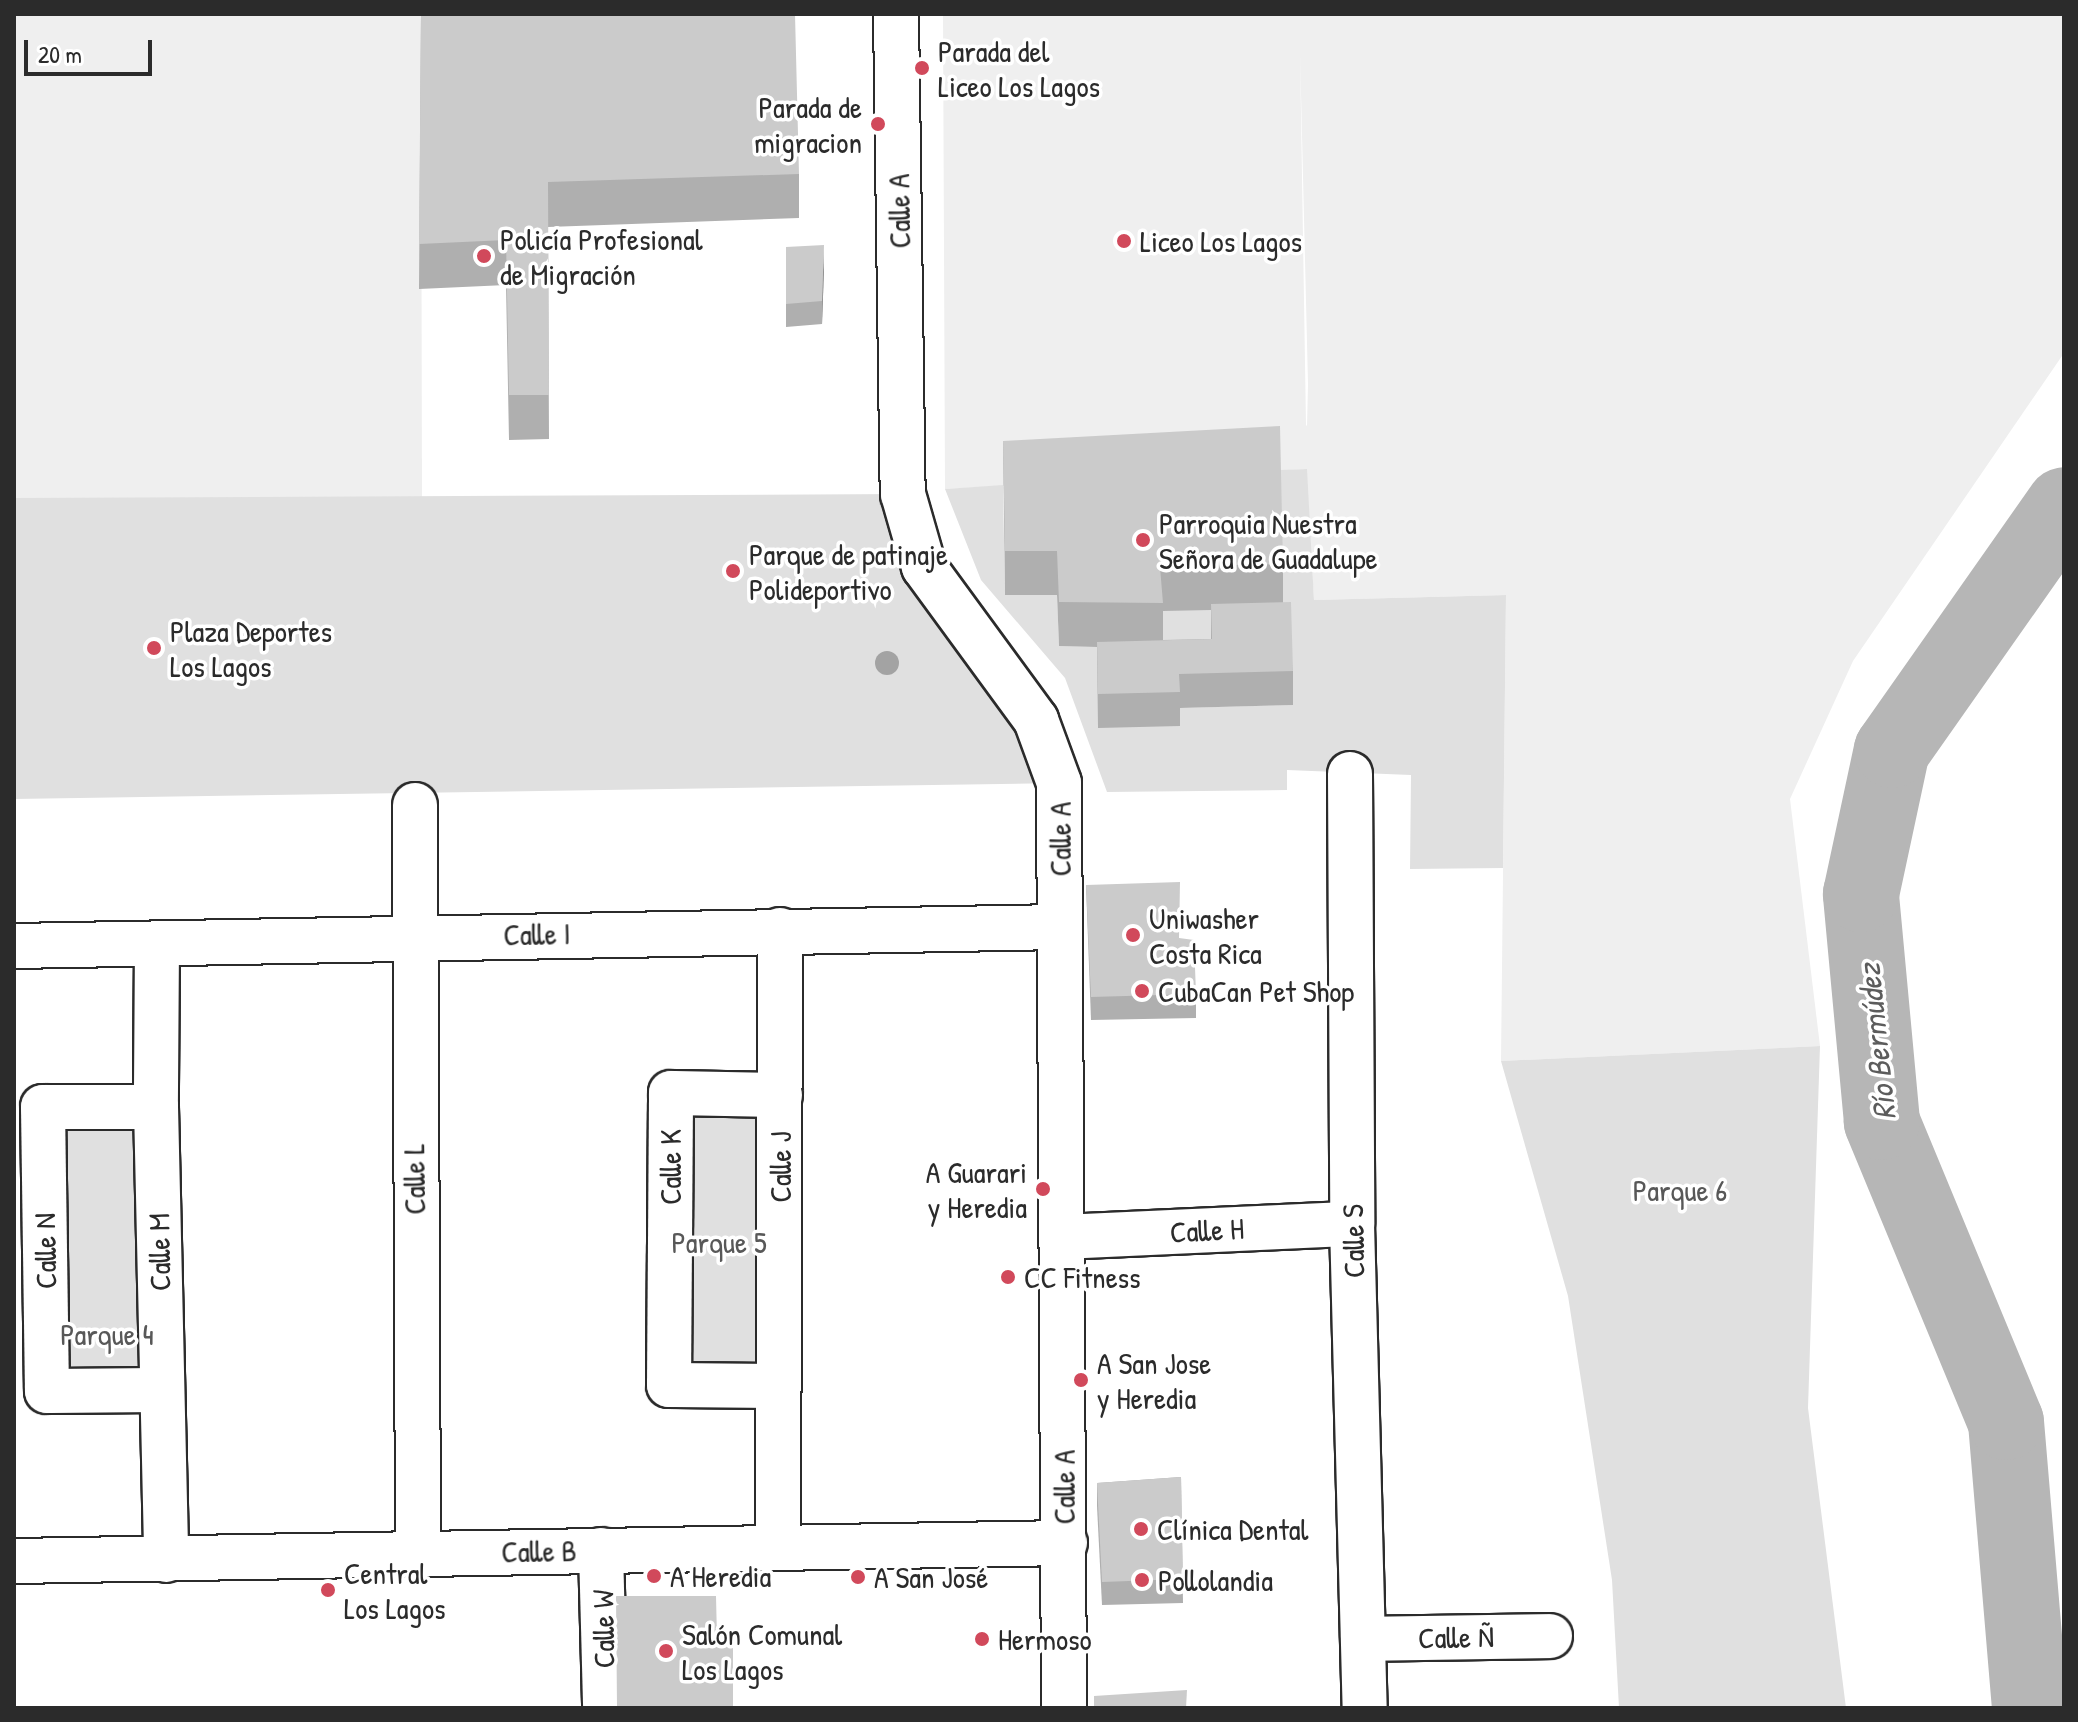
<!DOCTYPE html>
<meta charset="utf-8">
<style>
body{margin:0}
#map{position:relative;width:2078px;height:1722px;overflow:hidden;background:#fff;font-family:"Patrick Hand",sans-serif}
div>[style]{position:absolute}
.built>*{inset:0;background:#efefef}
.green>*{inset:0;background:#e0e0e0}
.river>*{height:76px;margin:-38px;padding:0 38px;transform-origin:38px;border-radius:38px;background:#b6b6b6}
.roads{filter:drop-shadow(2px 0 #2b2b2b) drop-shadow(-2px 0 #2b2b2b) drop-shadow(0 2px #2b2b2b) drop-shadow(0 -2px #2b2b2b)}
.minor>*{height:44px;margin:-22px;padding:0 22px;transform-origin:22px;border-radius:22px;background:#fff}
.trees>*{width:24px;height:24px;margin:-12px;border-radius:50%;background:#a3a3a3}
.wall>*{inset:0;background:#afafaf}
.shaded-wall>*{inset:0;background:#8e8e8e}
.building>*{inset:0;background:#cbcbcb}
.dots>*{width:22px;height:22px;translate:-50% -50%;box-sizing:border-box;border:4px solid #fff;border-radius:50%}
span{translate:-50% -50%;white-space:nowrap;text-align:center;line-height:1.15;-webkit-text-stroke:7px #fff;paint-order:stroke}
.poi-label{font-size:30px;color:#2b2b2b}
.left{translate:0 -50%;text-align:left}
.right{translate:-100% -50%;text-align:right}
.street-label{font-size:30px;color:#2b2b2b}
.park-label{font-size:30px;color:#585858}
.water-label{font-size:32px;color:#5c5c5c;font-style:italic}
.frame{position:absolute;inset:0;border:16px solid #2b2b2b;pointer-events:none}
.scale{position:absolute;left:24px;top:40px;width:128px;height:36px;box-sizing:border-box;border:4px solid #2b2b2b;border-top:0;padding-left:10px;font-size:24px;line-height:28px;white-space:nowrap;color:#2b2b2b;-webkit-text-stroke:6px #fff;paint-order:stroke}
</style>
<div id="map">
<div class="built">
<i style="clip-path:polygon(14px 14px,421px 14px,422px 499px,14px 498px)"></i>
<i style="clip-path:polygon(evenodd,943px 14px,2064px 14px,2064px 353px,1853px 661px,1790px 799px,1820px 1046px,1501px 1061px,1506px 595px,1314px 600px,1306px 469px,945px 489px,943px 14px,1300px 52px,1308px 384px,1307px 426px,1306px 425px,1300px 52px)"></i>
</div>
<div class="green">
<i style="clip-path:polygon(evenodd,1307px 469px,1314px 600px,1506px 595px,1503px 868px,1410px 869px,1411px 775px,1287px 770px,1287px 790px,1107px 792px,1065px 678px,981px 580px,945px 489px,1003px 485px,1005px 595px,1057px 595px,1059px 646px,1163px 648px,1160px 611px,1280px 470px,1307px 469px,1291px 636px,1293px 705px,1179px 708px,1291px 636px)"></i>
<i style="clip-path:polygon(903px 494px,1059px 783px,14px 799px,14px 498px)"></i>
<i style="clip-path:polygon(1820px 1046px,1808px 1408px,1846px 1708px,1619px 1708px,1612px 1580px,1568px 1296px,1501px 1061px)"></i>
<i style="clip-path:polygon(682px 1116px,756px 1117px,756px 1366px,682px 1366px)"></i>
<i style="clip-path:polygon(153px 1118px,162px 1390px,53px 1385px,59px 1120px)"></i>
</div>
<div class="river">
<i style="left:2030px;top:1708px;width:287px;rotate:-94.8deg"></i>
<i style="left:2006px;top:1422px;width:325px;rotate:-112.5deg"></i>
<i style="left:1882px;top:1122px;width:229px;rotate:-95.3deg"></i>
<i style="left:1861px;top:894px;width:147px;rotate:-77.9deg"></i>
<i style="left:1892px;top:750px;width:299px;rotate:-54.9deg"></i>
</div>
<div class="roads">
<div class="minor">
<i style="left:896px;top:14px;width:480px;rotate:89.2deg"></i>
<i style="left:903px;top:494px;width:76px;rotate:74deg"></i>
<i style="left:924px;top:567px;width:190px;rotate:53.8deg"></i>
<i style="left:1036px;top:720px;width:67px;rotate:69.9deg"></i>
<i style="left:1059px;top:783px;width:925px;rotate:89.69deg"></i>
<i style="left:1350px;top:774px;width:450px;rotate:89.7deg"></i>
<i style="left:1352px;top:1224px;width:484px;rotate:88.5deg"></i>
<i style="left:415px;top:805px;width:749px;rotate:89.77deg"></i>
<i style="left:157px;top:944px;width:163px;rotate:90.4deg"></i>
<i style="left:156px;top:1107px;width:453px;rotate:88.7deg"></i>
<i style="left:14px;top:946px;width:1046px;rotate:-1.04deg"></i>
<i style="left:156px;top:1107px;width:113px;rotate:180deg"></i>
<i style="left:43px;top:1107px;width:284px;rotate:89.2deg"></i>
<i style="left:47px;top:1391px;width:115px;rotate:-0.5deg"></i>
<i style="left:1062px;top:1237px;width:290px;rotate:-2.6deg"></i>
<i style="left:778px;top:1386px;width:109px;rotate:-179.5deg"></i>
<i style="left:669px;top:1385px;width:292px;rotate:-89.6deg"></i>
<i style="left:671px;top:1093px;width:109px;rotate:1.1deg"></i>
<i style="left:778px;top:1548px;width:618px;rotate:-89.81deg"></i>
<i style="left:601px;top:1550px;width:158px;rotate:88.5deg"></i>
<i style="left:14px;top:1561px;width:1051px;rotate:-0.98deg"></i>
<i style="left:1363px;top:1639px;width:187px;rotate:-0.9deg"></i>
</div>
</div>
<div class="trees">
<i style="left:887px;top:663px"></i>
</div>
<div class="wall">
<i style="clip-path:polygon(421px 14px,799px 174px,799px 218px,548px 227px,549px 439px,509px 440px,506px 285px,419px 289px)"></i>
<i style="clip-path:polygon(786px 247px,824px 269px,822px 324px,786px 327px)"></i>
<i style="clip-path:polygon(evenodd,1003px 441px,1283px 564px,1283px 602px,1293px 671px,1293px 705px,1180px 708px,1180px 726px,1098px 728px,1097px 647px,1059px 646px,1057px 595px,1005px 595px,1003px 441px,1211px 610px,1211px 639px,1163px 640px,1163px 611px,1211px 610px)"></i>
<i style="clip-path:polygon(1086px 885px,1179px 938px,1196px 994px,1196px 1018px,1091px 1020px)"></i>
<i style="clip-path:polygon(1181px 1477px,1183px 1603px,1102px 1605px,1097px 1506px,1097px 1483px)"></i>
</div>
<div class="shaded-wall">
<i style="clip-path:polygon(824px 245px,824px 269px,822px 324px,822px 301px)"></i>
</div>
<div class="building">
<i style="clip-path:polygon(421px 14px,795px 14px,799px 174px,548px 182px,549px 395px,509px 395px,506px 240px,419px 244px)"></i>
<i style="clip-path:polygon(824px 245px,822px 301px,786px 304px,786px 247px)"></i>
<i style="clip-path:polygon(1280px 426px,1283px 564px,1160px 567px,1163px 603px,1059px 602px,1057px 551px,1005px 551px,1003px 441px)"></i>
<i style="clip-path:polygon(1291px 602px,1293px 671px,1179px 674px,1180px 692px,1098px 694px,1097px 642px,1212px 639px,1211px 604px)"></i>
<i style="clip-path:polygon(1180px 882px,1179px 938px,1194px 940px,1196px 994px,1091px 997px,1086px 885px)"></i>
<i style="clip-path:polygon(1181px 1477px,1183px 1579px,1102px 1582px,1097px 1483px)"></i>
<i style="clip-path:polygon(616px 1596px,716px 1596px,717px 1638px,733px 1638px,733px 1708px,617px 1708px)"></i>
<i style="clip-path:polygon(1187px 1690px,1186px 1708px,1094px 1708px,1094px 1696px)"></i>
</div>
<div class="dots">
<i style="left:922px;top:68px;background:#d1495b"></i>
<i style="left:878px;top:124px;background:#d1495b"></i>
<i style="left:1124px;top:241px;background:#d1495b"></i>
<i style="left:484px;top:256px;background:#d1495b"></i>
<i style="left:1143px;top:540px;background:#d1495b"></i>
<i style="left:733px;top:571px;background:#d1495b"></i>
<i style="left:154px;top:648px;background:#d1495b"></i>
<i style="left:1133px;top:935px;background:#d1495b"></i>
<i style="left:1142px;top:991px;background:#d1495b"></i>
<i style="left:1043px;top:1189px;background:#d1495b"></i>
<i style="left:1008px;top:1277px;background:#d1495b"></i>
<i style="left:1081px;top:1380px;background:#d1495b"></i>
<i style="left:1141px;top:1529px;background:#d1495b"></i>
<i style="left:654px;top:1576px;background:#d1495b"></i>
<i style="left:858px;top:1577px;background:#d1495b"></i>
<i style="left:1142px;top:1580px;background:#d1495b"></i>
<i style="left:328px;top:1590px;background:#d1495b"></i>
<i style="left:982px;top:1639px;background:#d1495b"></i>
<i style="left:666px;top:1651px;background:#d1495b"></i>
</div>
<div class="poi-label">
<span class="left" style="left:938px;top:68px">Parada del<br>Liceo Los Lagos</span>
<span class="right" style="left:862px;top:124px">Parada de<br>migracion</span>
<span class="left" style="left:500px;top:256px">Policía Profesional<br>de Migración</span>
<span class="left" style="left:1140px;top:241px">Liceo Los Lagos</span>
<span class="left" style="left:1159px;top:540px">Parroquia Nuestra<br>Señora de Guadalupe</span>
<span class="left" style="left:749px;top:571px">Parque de patinaje<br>Polideportivo</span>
<span class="left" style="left:170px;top:648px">Plaza Deportes<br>Los Lagos</span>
<span class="left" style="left:1149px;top:935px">Uniwasher<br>Costa Rica</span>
<span class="left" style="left:1158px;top:991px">CubaCan Pet Shop</span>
<span class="right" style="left:1027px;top:1189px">A Guarari<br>y Heredia</span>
<span class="left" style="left:1024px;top:1277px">CC Fitness</span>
<span class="left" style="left:1097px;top:1380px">A San Jose<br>y Heredia</span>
<span class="left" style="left:1157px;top:1529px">Clínica Dental</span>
<span class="left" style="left:344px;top:1590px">Central<br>Los Lagos</span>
<span class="left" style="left:670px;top:1576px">A Heredia</span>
<span class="left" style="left:874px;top:1577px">A San José</span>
<span class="left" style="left:1158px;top:1580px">Pollolandia</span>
<span class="left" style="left:682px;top:1651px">Salón Comunal<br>Los Lagos</span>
<span class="left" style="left:998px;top:1639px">Hermoso</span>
</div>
<div class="street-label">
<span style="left:899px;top:211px;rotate:-91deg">Calle A</span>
<span style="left:1060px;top:839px;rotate:-90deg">Calle A</span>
<span style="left:537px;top:934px;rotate:-1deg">Calle I</span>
<span style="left:670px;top:1167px;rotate:-90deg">Calle K</span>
<span style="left:780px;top:1167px;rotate:-90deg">Calle J</span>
<span style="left:414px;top:1179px;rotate:-91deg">Calle L</span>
<span style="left:1207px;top:1230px;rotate:-3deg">Calle H</span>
<span style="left:1353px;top:1241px;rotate:-91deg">Calle S</span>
<span style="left:45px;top:1251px;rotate:-91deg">Calle N</span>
<span style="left:159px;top:1252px;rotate:-91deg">Calle M</span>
<span style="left:1064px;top:1487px;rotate:-90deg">Calle A</span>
<span style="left:539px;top:1551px;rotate:-1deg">Calle B</span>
<span style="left:603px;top:1629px;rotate:-91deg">Calle W</span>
<span style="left:1456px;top:1637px;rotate:-1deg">Calle Ñ</span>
</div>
<div class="park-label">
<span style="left:1680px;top:1190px">Parque 6</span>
<span style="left:719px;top:1242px">Parque 5</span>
<span style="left:107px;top:1334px">Parque 4</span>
</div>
<div class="water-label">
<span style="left:1877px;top:1042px;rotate:-96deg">Río Bermúdez</span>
</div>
<div class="frame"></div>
<div class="scale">20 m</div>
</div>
